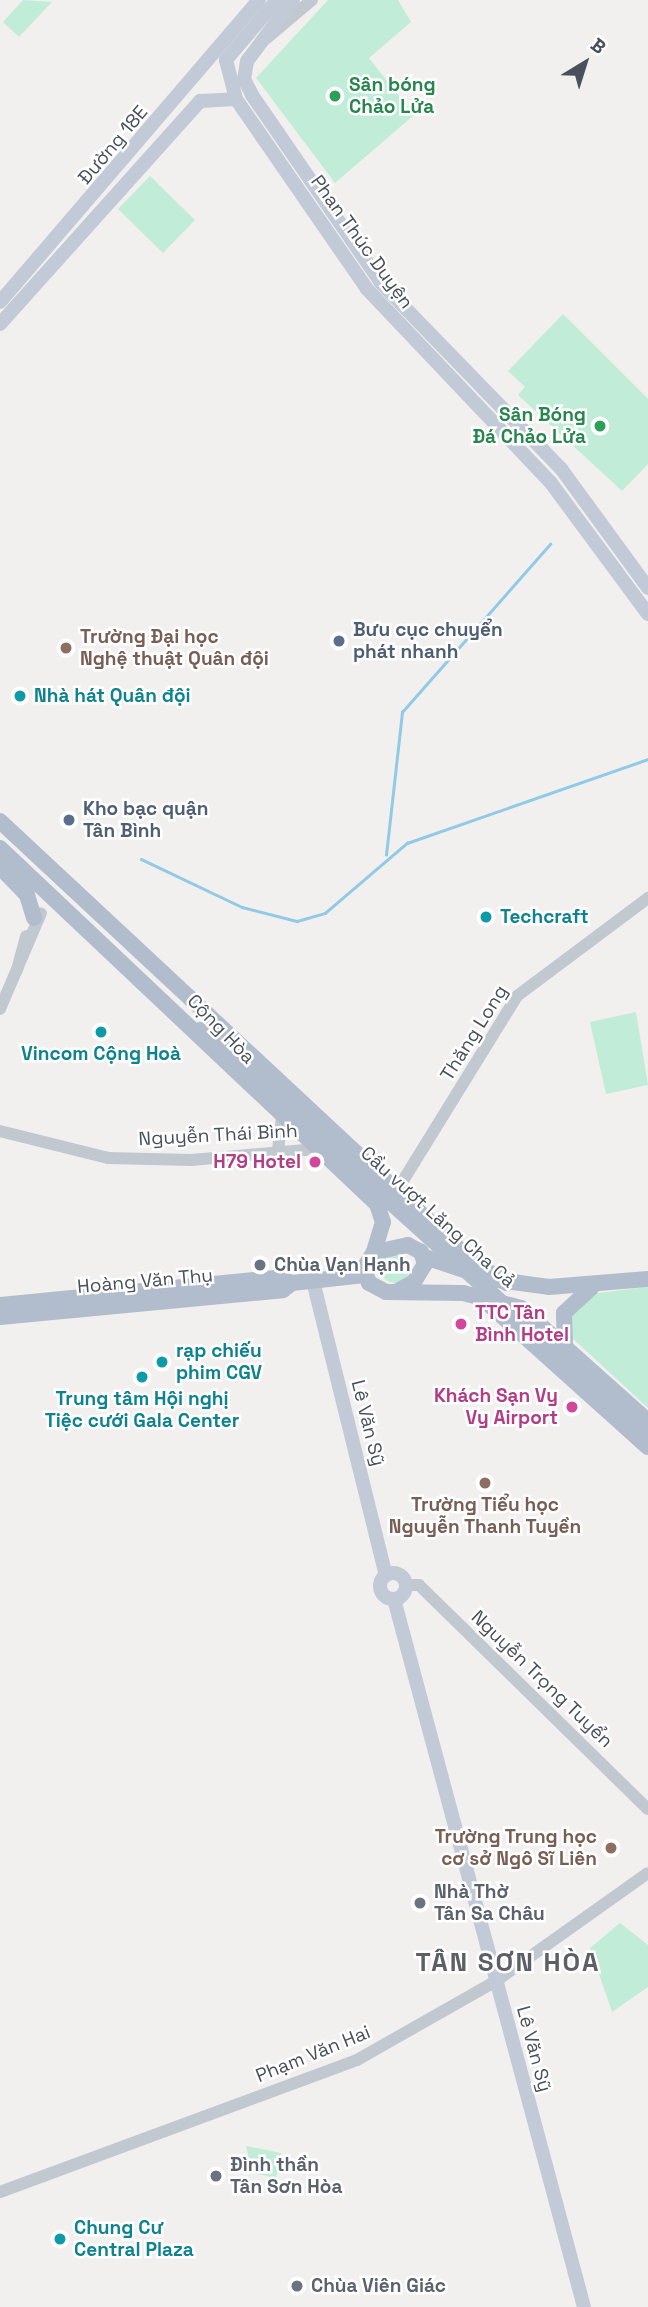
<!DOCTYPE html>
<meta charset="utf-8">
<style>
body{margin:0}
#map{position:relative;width:648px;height:2307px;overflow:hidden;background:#f2f0ef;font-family:"Space Grotesk",sans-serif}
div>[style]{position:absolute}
.green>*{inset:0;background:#c1ecd7}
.round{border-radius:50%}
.stream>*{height:2.5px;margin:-1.25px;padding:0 1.25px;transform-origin:1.25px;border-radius:1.25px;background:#91cae6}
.tertiary>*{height:12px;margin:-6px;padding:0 6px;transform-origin:6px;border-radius:6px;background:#c1c8d0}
.secondary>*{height:14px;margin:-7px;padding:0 7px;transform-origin:7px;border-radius:7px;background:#c3cad7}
.secondary>.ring{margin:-7px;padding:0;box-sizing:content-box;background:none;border:14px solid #c3cad7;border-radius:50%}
.primary>*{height:16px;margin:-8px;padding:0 8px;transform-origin:8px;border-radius:8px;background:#b1bccc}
.primary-bridge>*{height:16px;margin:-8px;padding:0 8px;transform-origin:8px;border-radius:8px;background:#b1bccc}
.dots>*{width:19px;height:19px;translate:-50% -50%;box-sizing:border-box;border:4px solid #fff;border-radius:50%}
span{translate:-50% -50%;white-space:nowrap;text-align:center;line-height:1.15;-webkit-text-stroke:5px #fff;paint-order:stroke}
.leisure-label{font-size:19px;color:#27864d;font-weight:700}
.left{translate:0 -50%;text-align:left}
.right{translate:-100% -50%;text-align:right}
.street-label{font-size:19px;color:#49505b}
.service-label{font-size:19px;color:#4e5e75;font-weight:700}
.education-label{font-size:19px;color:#785e54;font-weight:700}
.culture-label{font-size:19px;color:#0d838f;font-weight:700}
.hotel-label{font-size:19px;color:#b23c85;font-weight:700}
.worship-label{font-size:19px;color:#5b616d;font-weight:700}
.district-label{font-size:26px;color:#5c5f64;font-weight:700;letter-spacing:2px}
.north{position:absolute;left:550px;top:28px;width:70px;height:70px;-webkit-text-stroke:5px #fff;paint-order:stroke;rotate:38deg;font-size:19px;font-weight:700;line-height:28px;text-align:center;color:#49505b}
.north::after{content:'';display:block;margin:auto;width:24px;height:32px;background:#49505b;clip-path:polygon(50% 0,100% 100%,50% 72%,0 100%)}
</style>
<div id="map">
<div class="green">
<i style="clip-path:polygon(23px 0,52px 2px,19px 37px,3px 22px)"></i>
<i style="clip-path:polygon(328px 0,398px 0,411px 22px,369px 58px,414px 115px,335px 183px,256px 78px)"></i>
<i style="clip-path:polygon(150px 176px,195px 220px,163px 253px,118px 209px)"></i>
<i style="clip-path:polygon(563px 314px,648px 399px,648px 464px,622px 491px,518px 395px,525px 387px,508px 371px)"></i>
<i style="clip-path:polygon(636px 1012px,648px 1085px,606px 1094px,590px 1022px)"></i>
<i class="round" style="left:380px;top:1253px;width:30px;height:30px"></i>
<i style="clip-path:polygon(648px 1287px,648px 1408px,570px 1336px,568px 1313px,589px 1294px)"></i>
<i style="clip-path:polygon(620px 1923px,648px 1945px,648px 1987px,612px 2012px,590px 1948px)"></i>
<i style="clip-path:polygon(246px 2146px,281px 2153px,276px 2178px,252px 2173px)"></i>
</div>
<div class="stream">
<i style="left:386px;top:855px;width:144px;rotate:-83.6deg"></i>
<i style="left:402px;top:712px;width:224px;rotate:-48.6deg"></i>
<i style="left:141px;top:859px;width:112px;rotate:25.4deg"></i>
<i style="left:242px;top:907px;width:57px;rotate:14.3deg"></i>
<i style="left:297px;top:921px;width:29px;rotate:-16deg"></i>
<i style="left:325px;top:913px;width:108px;rotate:-40.5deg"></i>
<i style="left:407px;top:843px;width:255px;rotate:-19.2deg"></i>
</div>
<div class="tertiary">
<i style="left:267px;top:38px;width:59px;rotate:-40.2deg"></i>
<i style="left:17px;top:970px;width:35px;rotate:-75deg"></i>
<i style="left:0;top:1009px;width:104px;rotate:-66.9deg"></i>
<i style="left:0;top:1131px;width:111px;rotate:14deg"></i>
<i style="left:108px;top:1158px;width:83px;rotate:1.4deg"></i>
<i style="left:191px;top:1160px;width:126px;rotate:-5deg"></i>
<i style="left:278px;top:1150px;width:33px;rotate:-83deg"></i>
<i style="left:396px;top:1192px;width:230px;rotate:-58.3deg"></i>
<i style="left:517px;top:996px;width:164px;rotate:-36.8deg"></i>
<i style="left:406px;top:1585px;width:13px"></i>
<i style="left:419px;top:1585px;width:320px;rotate:44.4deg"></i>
<i style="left:0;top:2192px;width:381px;rotate:-20.3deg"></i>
<i style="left:357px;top:2060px;width:160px;rotate:-29.6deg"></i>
<i style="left:496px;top:1981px;width:186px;rotate:-35.4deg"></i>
</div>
<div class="secondary">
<i style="left:277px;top:0;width:79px;rotate:130.4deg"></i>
<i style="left:226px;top:60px;width:40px;rotate:75.6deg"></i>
<i style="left:236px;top:99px;width:231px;rotate:55.4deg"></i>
<i style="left:367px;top:289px;width:267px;rotate:46.5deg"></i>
<i style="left:551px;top:483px;width:163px;rotate:53.5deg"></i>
<i style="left:293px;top:0;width:76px;rotate:127deg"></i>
<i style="left:247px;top:61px;width:18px;rotate:99deg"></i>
<i style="left:244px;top:79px;width:18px;rotate:63deg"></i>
<i style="left:252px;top:95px;width:228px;rotate:55.5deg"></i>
<i style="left:381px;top:283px;width:260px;rotate:45.9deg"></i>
<i style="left:562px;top:470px;width:146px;rotate:53.9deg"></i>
<i style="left:0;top:302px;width:398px;rotate:-49.4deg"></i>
<i style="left:0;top:324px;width:300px;rotate:-48.1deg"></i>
<i style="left:200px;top:101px;width:36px;rotate:-3deg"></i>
<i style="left:313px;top:1281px;width:303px;rotate:76.1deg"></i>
<i class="ring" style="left:380px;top:1573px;width:12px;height:12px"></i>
<i style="left:394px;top:1599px;width:733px;rotate:74.98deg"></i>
</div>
<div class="primary">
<i style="left:0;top:821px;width:647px;rotate:42.99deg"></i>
<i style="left:473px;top:1262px;width:40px;rotate:32deg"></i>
<i style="left:0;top:848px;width:519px;rotate:43.36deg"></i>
<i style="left:377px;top:1204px;width:19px;rotate:72deg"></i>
<i style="left:383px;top:1222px;width:31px;rotate:107deg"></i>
<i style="left:0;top:855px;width:15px;rotate:79deg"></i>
<i style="left:3px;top:870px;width:35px;rotate:46deg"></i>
<i style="left:27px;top:895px;width:24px;rotate:73deg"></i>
<i style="left:425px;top:1257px;width:47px;rotate:18.4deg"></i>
<i style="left:498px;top:1280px;width:51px;rotate:7.8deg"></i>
<i style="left:549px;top:1287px;width:99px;rotate:-4.6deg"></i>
<i style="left:396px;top:1292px;width:21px;rotate:-29deg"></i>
<i style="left:414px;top:1282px;width:21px;rotate:-59deg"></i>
<i style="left:425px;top:1264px;width:13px;rotate:-108deg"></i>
<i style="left:421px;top:1252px;width:15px;rotate:-152deg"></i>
<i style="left:408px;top:1245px;width:35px;rotate:168deg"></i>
<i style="left:374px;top:1252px;width:19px;rotate:122deg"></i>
<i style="left:364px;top:1268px;width:16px;rotate:72deg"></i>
<i style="left:369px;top:1283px;width:19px;rotate:28deg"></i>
<i style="left:386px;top:1292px;width:77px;rotate:0.7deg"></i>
<i style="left:463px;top:1293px;width:60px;rotate:14.5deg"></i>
<i style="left:521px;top:1308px;width:170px;rotate:41.7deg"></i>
<i style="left:484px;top:1300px;width:220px;rotate:41.9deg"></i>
<i style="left:0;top:1305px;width:277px;rotate:-5.6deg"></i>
<i style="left:276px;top:1278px;width:17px;rotate:17deg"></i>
<i style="left:0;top:1317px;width:284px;rotate:-5.4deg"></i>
<i style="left:283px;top:1290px;width:11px;rotate:-38deg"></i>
<i style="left:292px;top:1283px;width:73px;rotate:-6.3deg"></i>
<i style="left:565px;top:1344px;width:31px;rotate:-92deg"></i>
<i style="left:564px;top:1313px;width:38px;rotate:-43deg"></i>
</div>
<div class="primary-bridge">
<i style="left:200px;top:1030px;width:604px;rotate:42.11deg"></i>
</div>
<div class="dots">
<i style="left:335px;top:96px;background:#2e9e5b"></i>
<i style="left:600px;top:426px;background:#2e9e5b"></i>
<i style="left:339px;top:641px;background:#5c6f8a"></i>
<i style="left:66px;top:648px;background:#8d6e63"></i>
<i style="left:20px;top:696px;background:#0f9aa8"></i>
<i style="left:69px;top:820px;background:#5c6f8a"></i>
<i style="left:486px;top:917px;background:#0f9aa8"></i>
<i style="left:101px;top:1032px;background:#0f9aa8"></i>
<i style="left:315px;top:1162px;background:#d1479c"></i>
<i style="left:260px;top:1265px;background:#6b7280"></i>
<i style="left:461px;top:1324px;background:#d1479c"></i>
<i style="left:162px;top:1362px;background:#0f9aa8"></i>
<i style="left:142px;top:1377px;background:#0f9aa8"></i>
<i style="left:572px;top:1407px;background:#d1479c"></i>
<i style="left:485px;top:1483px;background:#8d6e63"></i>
<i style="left:611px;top:1848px;background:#8d6e63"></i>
<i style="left:420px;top:1903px;background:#6b7280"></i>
<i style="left:216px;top:2176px;background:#6b7280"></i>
<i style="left:60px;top:2239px;background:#0f9aa8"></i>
<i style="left:297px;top:2286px;background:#6b7280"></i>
</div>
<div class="leisure-label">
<span class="left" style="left:349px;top:96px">Sân bóng<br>Chảo Lửa</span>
<span class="right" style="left:586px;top:426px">Sân Bóng<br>Đá Chảo Lửa</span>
</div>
<div class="street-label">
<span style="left:113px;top:145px;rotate:-50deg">Đường 18E</span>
<span style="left:362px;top:242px;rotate:54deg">Phan Thúc Duyện</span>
<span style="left:221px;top:1029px;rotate:46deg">Cộng Hòa</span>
<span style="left:474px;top:1033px;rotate:-58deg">Thăng Long</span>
<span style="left:218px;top:1135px;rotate:-3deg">Nguyễn Thái Bình</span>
<span style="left:438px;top:1217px;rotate:42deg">Cầu vượt Lăng Cha Cả</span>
<span style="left:145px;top:1281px;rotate:-5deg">Hoàng Văn Thụ</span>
<span style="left:368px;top:1423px;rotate:76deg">Lê Văn Sỹ</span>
<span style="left:542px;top:1679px;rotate:44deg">Nguyễn Trọng Tuyển</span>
<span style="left:534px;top:2049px;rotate:75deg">Lê Văn Sỹ</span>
<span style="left:313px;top:2054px;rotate:-22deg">Phạm Văn Hai</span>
</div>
<div class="service-label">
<span class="left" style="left:353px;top:641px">Bưu cục chuyển<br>phát nhanh</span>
<span class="left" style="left:83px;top:820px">Kho bạc quận<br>Tân Bình</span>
</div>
<div class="education-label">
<span class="left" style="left:80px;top:648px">Trường Đại học<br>Nghệ thuật Quân đội</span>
<span style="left:485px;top:1516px">Trường Tiểu học<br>Nguyễn Thanh Tuyền</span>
<span class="right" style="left:597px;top:1848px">Trường Trung học<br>cơ sở Ngô Sĩ Liên</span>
</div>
<div class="culture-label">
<span class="left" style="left:34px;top:696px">Nhà hát Quân đội</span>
<span class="left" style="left:500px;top:917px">Techcraft</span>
<span style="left:101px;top:1054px">Vincom Cộng Hoà</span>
<span class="left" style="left:176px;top:1362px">rạp chiếu<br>phim CGV</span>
<span style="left:142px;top:1410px">Trung tâm Hội nghị<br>Tiệc cưới Gala Center</span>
<span class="left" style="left:74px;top:2239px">Chung Cư<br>Central Plaza</span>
</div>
<div class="hotel-label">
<span class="right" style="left:301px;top:1162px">H79 Hotel</span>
<span class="left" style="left:475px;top:1324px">TTC Tân<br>Bình Hotel</span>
<span class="right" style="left:558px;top:1407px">Khách Sạn Vy<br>Vy Airport</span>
</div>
<div class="worship-label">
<span class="left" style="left:274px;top:1265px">Chùa Vạn Hạnh</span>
<span class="left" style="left:434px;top:1903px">Nhà Thờ<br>Tân Sa Châu</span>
<span class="left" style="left:230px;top:2176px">Đình thần<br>Tân Sơn Hòa</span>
<span class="left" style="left:311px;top:2286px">Chùa Viên Giác</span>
</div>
<div class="district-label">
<span style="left:508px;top:1963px">TÂN SƠN HÒA</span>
</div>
<div class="north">B</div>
</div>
